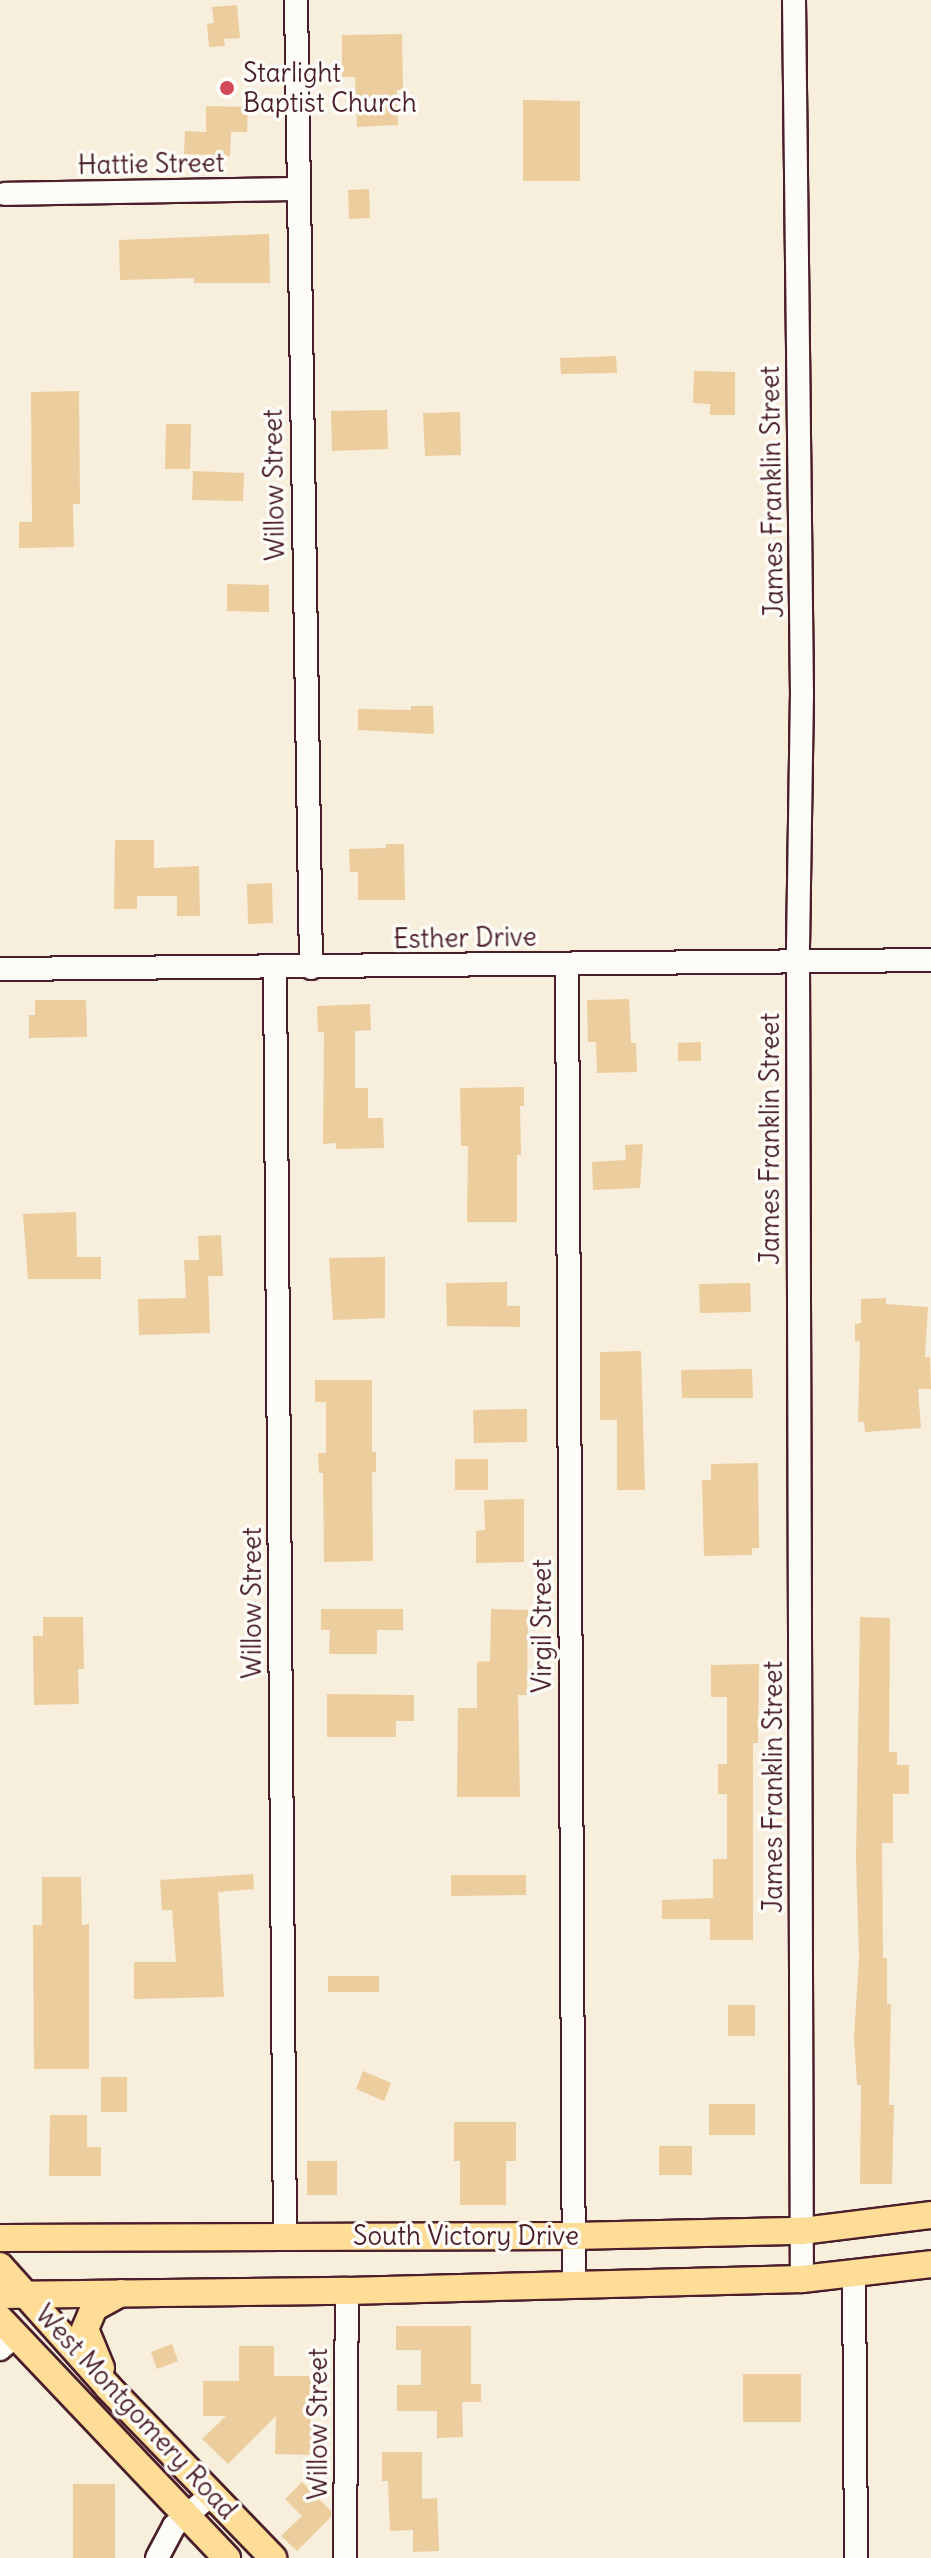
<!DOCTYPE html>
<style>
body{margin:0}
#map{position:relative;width:931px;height:2558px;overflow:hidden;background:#f8eedc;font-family:Delius,sans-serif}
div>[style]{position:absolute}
.building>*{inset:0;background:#eccd9e}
.roads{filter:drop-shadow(2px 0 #4a1f2b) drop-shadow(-2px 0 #4a1f2b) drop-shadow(0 2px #4a1f2b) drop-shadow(0 -2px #4a1f2b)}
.minor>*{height:22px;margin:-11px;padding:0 11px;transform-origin:11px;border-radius:11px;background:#fdfcf7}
.major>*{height:26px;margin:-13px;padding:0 13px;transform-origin:13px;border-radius:13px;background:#fedd96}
.dots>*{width:22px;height:22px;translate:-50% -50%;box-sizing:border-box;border:4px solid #fdfcf7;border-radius:50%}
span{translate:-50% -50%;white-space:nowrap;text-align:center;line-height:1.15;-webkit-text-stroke:7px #fdfcf7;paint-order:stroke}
.poi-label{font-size:26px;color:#4a1f2b}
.left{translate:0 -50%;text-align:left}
.street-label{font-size:26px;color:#4a1f2b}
</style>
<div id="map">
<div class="building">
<i style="clip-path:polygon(237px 5px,240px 38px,224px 39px,225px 46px,209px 47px,207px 24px,214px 23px,212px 7px)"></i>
<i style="clip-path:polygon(402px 34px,403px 90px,397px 90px,398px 125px,357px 127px,355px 77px,342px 77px,342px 35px)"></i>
<i style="clip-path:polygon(523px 100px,580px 101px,580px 181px,523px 181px)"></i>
<i style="clip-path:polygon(206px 106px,248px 107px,247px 132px,231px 132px,230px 156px,184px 154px,185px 131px,206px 132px)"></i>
<i style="clip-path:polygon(369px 189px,370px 218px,349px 219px,348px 190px)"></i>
<i style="clip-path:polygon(269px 234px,270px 283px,194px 283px,194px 278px,120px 280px,119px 240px)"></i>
<i style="clip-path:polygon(616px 356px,617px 373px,561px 374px,560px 358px)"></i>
<i style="clip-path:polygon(694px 371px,735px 372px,735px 415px,710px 415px,710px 404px,693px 403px)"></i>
<i style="clip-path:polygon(79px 391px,80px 504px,73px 504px,74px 547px,19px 548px,19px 522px,32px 522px,31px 392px)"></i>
<i style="clip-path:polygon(387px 410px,388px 449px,332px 451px,331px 411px)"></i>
<i style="clip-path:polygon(460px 412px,461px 455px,425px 456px,423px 413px)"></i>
<i style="clip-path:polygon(166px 424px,191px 424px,190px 469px,165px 469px)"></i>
<i style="clip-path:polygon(193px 471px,244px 473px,243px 501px,192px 500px)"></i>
<i style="clip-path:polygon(227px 584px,269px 585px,269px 612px,227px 611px)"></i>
<i style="clip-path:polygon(411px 706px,433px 706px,434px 734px,358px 730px,358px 709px,411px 710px)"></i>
<i style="clip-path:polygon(115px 840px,154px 840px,154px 868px,199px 866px,200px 916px,177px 916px,177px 896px,137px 896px,137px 909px,114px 909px)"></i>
<i style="clip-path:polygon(386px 844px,404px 844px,405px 900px,358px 900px,358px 872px,350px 872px,349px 849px,386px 848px)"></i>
<i style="clip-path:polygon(272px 883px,273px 923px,248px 924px,247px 884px)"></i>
<i style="clip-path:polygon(629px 999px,631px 1043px,636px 1043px,637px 1072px,597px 1073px,596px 1042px,588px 1042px,587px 1000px)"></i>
<i style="clip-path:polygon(35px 1000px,86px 1000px,87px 1037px,29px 1038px,29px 1015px,35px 1015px)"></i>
<i style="clip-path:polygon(370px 1004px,371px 1030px,355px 1031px,355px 1088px,368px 1088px,368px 1118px,383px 1118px,384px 1148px,336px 1149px,336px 1143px,323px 1144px,324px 1032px,318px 1032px,317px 1006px)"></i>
<i style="clip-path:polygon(701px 1042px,701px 1061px,678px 1061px,678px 1043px)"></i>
<i style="clip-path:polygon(524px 1087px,524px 1106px,520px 1106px,521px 1155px,517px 1155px,517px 1222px,467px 1222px,468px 1146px,461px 1146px,460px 1088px)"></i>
<i style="clip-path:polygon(643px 1144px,640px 1188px,593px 1190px,592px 1162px,626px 1160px,625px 1145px)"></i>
<i style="clip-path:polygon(76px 1212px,77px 1257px,101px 1257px,101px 1279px,28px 1279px,23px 1214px)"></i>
<i style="clip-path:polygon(221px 1235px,223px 1276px,208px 1276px,210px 1333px,139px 1335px,138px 1299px,186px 1298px,184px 1260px,199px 1260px,198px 1236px)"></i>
<i style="clip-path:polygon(385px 1257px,385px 1318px,333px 1320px,329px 1258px)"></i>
<i style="clip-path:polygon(507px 1282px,507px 1306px,520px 1306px,520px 1327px,447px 1326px,446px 1283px)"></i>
<i style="clip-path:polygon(750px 1283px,751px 1312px,700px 1313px,699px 1284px)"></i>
<i style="clip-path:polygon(886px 1298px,886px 1304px,928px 1307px,925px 1357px,930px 1357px,931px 1389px,918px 1389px,921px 1428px,865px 1432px,864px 1422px,858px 1422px,860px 1341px,855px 1342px,855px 1324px,861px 1323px,861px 1299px)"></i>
<i style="clip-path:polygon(641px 1351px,645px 1490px,617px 1490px,617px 1420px,600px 1420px,600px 1352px)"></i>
<i style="clip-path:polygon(752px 1369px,753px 1398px,682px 1398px,681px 1370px)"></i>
<i style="clip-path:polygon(315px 1380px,372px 1380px,372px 1452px,376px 1452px,376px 1472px,372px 1472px,373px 1561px,324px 1562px,323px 1473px,319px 1473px,318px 1453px,326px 1453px,326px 1402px,315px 1402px)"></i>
<i style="clip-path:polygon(527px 1409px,527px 1442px,474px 1443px,473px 1410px)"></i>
<i style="clip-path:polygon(455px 1459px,488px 1459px,488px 1490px,455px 1490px)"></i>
<i style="clip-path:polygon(758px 1463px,759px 1548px,752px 1548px,752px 1555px,704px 1556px,702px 1480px,711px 1480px,711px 1464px)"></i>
<i style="clip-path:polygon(524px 1499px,524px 1562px,476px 1563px,476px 1531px,485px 1530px,484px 1500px)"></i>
<i style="clip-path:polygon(321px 1609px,403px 1609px,403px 1630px,377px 1630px,377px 1654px,329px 1654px,330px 1630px,321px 1630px)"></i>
<i style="clip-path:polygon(491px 1609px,528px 1610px,527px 1695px,518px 1695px,520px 1797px,457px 1797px,458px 1708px,477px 1708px,477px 1662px,490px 1661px)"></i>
<i style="clip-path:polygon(43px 1617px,83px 1617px,84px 1669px,78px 1669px,79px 1704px,34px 1705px,33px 1636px,43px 1636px)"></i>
<i style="clip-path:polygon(860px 1617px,890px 1618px,889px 1752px,897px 1752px,897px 1765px,909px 1765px,909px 1794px,893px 1794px,893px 1843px,882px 1843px,883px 1958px,887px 1958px,887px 2004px,891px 2004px,889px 2105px,894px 2105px,892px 2184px,860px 2184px,861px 2085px,857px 2085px,854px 2038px,859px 1958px,856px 1859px)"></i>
<i style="clip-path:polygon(759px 1664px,758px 1743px,753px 1743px,753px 1940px,710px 1940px,710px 1919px,662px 1919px,662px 1900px,713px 1898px,713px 1859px,727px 1859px,727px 1794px,718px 1794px,718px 1764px,727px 1764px,727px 1697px,711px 1697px,711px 1665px)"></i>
<i style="clip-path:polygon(327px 1694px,414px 1695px,414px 1721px,396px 1721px,396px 1737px,327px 1737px)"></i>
<i style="clip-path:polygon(253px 1874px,254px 1889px,218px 1892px,224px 1997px,134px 1999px,134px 1962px,176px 1962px,172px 1910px,162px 1910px,160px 1880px)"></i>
<i style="clip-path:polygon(451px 1875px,526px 1875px,526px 1895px,451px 1896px)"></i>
<i style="clip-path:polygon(42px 1877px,81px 1877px,82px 1925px,89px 1924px,89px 2069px,34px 2069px,33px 1925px,42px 1925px)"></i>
<i style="clip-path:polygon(328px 1976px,379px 1976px,379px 1992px,328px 1992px)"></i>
<i style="clip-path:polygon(728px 2005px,755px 2005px,755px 2036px,728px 2036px)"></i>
<i style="clip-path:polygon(363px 2071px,391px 2083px,384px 2101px,356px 2089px)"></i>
<i style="clip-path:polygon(101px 2077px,127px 2077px,127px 2112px,101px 2112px)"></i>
<i style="clip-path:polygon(709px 2104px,755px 2104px,755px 2135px,709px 2135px)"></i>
<i style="clip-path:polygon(50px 2115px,87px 2115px,87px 2147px,101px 2147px,101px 2176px,49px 2176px)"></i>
<i style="clip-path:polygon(454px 2122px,516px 2122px,516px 2161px,506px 2161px,506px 2205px,460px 2205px,460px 2161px,454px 2161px)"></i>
<i style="clip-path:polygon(659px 2146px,692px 2146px,692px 2175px,659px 2175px)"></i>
<i style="clip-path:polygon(307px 2161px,337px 2161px,337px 2195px,307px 2195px)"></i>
<i style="clip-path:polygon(396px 2326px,471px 2326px,471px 2384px,481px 2384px,481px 2402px,462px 2402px,463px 2437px,437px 2438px,437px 2411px,397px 2411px,397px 2385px,421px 2385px,421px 2350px,396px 2350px)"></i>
<i style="clip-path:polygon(172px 2344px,178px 2361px,157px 2369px,151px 2352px)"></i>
<i style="clip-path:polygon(239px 2346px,274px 2346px,274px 2376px,311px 2376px,311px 2427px,318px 2427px,318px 2455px,275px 2454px,276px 2416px,228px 2464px,202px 2439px,226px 2416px,203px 2416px,203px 2381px,239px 2381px)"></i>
<i style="clip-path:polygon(743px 2374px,801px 2374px,801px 2422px,743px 2422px)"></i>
<i style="clip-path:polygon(382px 2452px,422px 2452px,422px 2499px,437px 2498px,439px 2551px,413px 2552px,413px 2530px,390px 2531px,388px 2481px,382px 2481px)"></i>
<i style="clip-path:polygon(302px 2482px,331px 2511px,331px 2517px,297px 2551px,281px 2536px,302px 2516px,285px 2499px)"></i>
<i style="clip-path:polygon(73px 2484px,115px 2484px,115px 2558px,73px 2558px)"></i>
</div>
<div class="roads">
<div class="minor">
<i style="left:296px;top:0;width:968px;rotate:89.11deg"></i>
<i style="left:794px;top:0;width:693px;rotate:89.34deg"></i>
<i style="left:802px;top:693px;width:268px;rotate:90.9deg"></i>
<i style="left:798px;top:961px;width:1318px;rotate:89.83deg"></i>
<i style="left:5px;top:194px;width:292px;rotate:-1deg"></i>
<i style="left:567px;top:965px;width:1321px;rotate:89.7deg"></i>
<i style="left:0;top:969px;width:931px;rotate:-0.55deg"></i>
<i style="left:275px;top:969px;width:1267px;rotate:89.55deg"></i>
<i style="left:854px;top:2272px;width:286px;rotate:89.6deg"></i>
<i style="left:0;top:2349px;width:20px;rotate:-41deg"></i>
<i style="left:157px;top:2558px;width:36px;rotate:-62deg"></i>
<i style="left:174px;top:2526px;width:48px;rotate:-40deg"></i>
<i style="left:345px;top:2558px;width:267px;rotate:-89.6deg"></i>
</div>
<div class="major">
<i style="left:0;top:2238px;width:573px;rotate:-0.2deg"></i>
<i style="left:573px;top:2236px;width:229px;rotate:-1.3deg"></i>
<i style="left:802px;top:2231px;width:130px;rotate:-7.1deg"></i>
<i style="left:0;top:2266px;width:162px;rotate:48.2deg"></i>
<i style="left:108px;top:2387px;width:238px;rotate:46deg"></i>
<i style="left:0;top:2295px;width:347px;rotate:-0.7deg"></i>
<i style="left:347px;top:2291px;width:455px;rotate:-1.5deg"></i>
<i style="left:802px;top:2279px;width:130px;rotate:-6.6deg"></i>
<i style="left:0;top:2319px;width:330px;rotate:46.5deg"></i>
<i style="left:101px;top:2368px;width:42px;rotate:-112.3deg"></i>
<i style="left:85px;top:2329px;width:23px;rotate:-67deg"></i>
<i style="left:94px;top:2308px;width:31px;rotate:-29deg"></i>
</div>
</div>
<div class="dots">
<i style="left:227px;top:88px;background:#d1495b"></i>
</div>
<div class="poi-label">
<span class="left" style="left:243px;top:88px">Starlight<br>Baptist Church</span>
</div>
<div class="street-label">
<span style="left:151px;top:164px;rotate:-1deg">Hattie Street</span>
<span style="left:274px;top:485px;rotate:-91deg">Willow Street</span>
<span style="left:772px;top:492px;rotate:-91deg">James Franklin Street</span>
<span style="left:465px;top:938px;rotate:-1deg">Esther Drive</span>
<span style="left:770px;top:1139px;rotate:-90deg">James Franklin Street</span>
<span style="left:252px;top:1603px;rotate:-90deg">Willow Street</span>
<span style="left:542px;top:1626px;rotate:-90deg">Virgil Street</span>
<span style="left:773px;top:1787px;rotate:-90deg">James Franklin Street</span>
<span style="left:466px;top:2236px">South Victory Drive</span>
<span style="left:136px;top:2412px;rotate:47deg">West Montgomery Road</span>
<span style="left:318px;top:2424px;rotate:-90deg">Willow Street</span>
</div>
</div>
